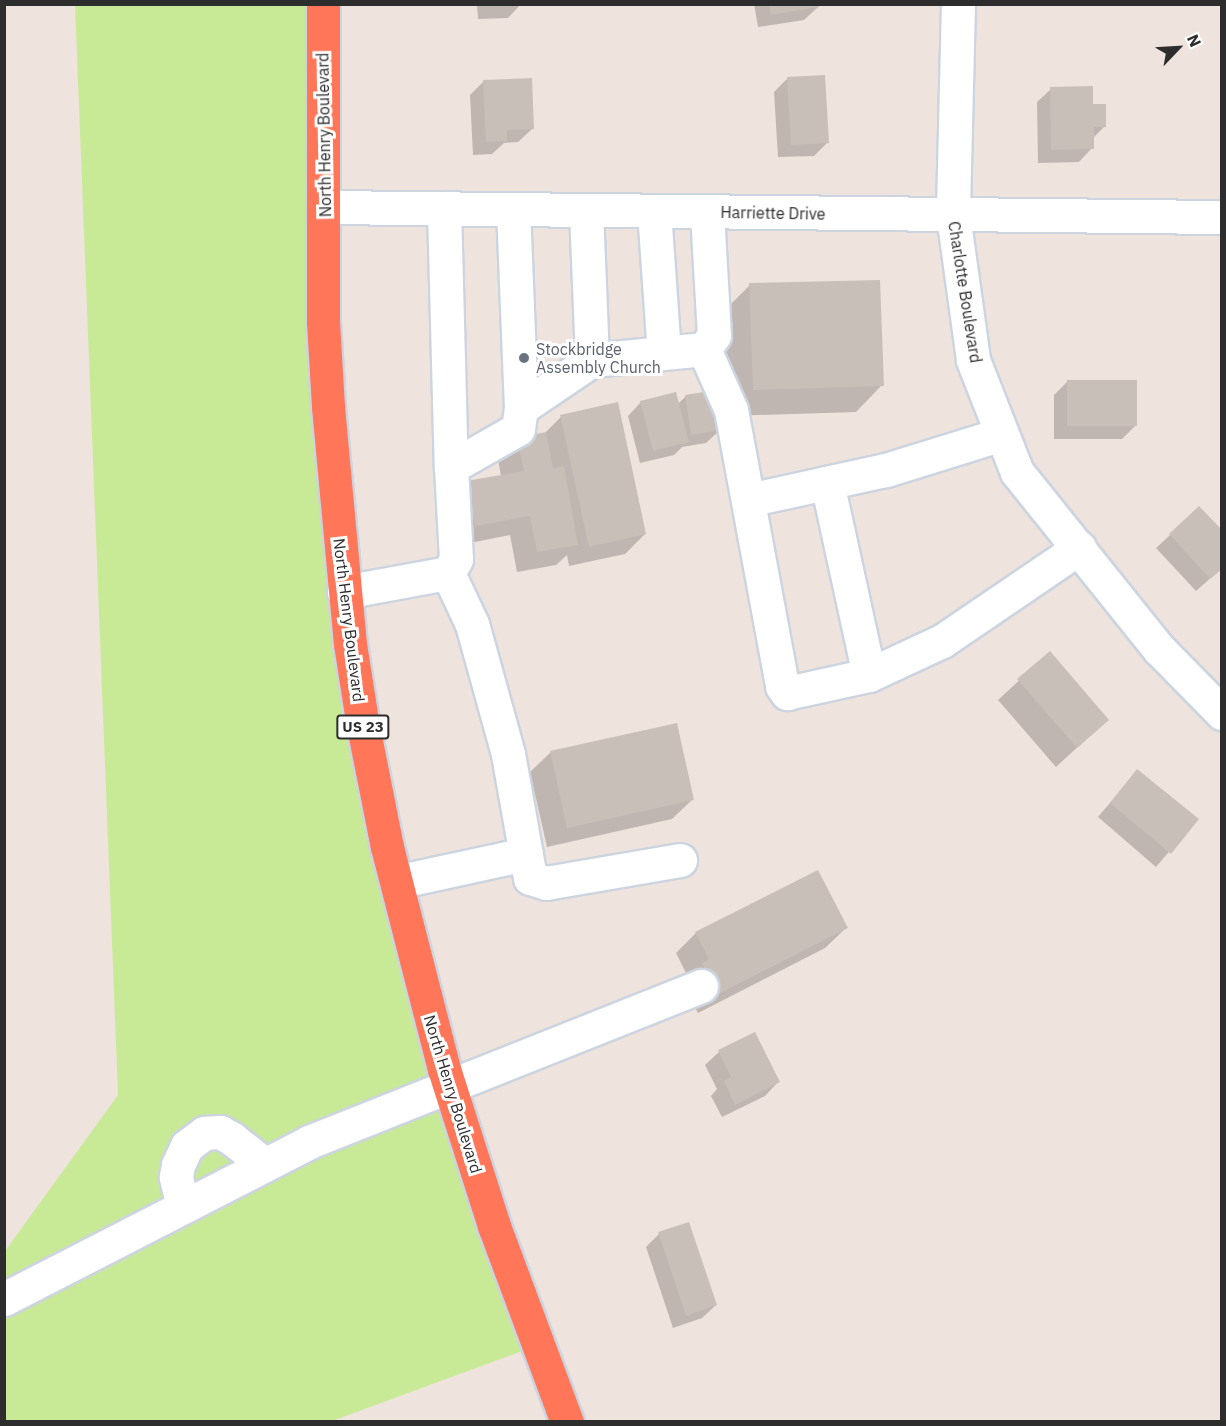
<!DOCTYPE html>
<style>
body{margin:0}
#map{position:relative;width:1226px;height:1426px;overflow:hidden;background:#efe3de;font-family:"IBM Plex Sans",sans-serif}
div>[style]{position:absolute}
.green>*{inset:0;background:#c8ea96}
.shadow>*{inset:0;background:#0003}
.building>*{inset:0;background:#c8bfb9}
.roads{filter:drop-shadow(2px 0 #ccd5df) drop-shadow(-2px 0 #ccd5df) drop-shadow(0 2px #ccd5df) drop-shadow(0 -2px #ccd5df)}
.minor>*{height:33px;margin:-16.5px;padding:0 16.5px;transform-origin:16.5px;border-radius:16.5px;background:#fff}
.highway>*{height:33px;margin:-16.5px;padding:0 16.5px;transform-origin:16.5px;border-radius:16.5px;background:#ff7659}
.dots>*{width:16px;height:16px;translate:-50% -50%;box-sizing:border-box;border:3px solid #fff;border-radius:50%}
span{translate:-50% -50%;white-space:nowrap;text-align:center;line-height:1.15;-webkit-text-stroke:6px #fff;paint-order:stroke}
.shield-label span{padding:2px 4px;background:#fff;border:2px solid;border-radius:4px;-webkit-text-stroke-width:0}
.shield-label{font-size:15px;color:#2d2d2d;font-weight:700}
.street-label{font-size:16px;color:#2d2d2d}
.worship-label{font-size:16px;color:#5b616d}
.left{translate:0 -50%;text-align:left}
.frame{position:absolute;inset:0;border:6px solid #2d2d2d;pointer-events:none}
.north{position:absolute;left:1148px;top:18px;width:60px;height:60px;-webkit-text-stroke:4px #fff;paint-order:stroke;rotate:65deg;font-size:16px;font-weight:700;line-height:24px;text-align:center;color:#2d2d2d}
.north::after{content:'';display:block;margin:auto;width:21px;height:27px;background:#2d2d2d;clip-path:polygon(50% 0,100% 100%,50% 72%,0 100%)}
</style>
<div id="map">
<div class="green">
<i style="clip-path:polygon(75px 5px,307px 5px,305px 259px,375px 818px,547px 1342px,332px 1421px,5px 1422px,5px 1251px,118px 1095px)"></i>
</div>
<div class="shadow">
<i style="clip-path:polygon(477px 4px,521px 4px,508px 18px,478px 19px)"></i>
<i style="clip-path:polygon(754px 4px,817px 4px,818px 7px,804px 20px,758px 27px)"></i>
<i style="clip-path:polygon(788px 78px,827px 143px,814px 156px,778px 157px,774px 92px)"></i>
<i style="clip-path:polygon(484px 81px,532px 129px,518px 142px,504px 143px,492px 154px,473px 155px,470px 95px)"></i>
<i style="clip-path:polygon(1051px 89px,1092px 106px,1105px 126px,1092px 139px,1092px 148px,1079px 162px,1038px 163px,1037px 102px)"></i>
<i style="clip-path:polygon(750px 285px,882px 385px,856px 412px,727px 416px,723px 312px)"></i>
<i style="clip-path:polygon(1067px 382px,1136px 425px,1122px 439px,1054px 439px,1054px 395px)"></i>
<i style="clip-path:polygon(686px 396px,720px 430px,706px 443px,682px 447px,674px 455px,640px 463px,628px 416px,641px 402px,678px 404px)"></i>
<i style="clip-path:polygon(561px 417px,645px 534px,625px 554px,569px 566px,567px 555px,556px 565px,517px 572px,510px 535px,455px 546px,447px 503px,501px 476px,498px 459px,518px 439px,543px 435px)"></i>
<i style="clip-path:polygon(1170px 535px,1222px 568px,1196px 591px,1156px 548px)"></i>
<i style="clip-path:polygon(1049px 653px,1107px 720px,1056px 767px,998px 700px)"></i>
<i style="clip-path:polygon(551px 752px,693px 799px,672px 819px,547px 847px,530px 772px)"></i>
<i style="clip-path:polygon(1137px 771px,1197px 819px,1156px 867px,1098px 817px)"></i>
<i style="clip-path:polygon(846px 928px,825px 948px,698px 1013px,683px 985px,689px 979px,676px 953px,696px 933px)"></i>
<i style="clip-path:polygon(754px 1034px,778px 1082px,765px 1096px,722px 1117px,711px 1096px,717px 1089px,705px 1065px,719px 1052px)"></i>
<i style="clip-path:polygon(659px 1234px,716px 1305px,702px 1318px,673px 1328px,646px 1247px)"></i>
</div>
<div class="building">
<i style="clip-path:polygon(769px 4px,819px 4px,819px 7px,771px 15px)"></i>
<i style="clip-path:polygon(825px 75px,829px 143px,791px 145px,787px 77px)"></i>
<i style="clip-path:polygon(532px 78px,534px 129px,507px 130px,507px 141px,486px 142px,483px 80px)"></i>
<i style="clip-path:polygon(1093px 86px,1093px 104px,1106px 104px,1106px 127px,1094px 127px,1094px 149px,1051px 150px,1050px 87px)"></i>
<i style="clip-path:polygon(880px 280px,884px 386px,753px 390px,749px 283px)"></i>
<i style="clip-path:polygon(1067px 380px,1137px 380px,1137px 426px,1067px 426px)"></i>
<i style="clip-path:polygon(716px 390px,721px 430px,691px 435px,685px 395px)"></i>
<i style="clip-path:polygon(676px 392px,689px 442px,653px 451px,640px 401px)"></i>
<i style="clip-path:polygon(618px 402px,646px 534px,589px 547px,560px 415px)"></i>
<i style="clip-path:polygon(546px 432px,553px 468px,564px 466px,578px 545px,537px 552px,530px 516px,475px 526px,466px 481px,524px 471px,517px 438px)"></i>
<i style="clip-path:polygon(1199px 506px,1222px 530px,1222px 569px,1210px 579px,1169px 534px)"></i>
<i style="clip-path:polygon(1050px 651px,1109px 720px,1077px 748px,1017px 679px)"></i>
<i style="clip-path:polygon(677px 723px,694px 800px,567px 828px,550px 751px)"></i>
<i style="clip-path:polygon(1137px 769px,1199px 819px,1171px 854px,1110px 803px)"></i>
<i style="clip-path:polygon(818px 870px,848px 928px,718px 994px,702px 963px,709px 959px,695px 932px)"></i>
<i style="clip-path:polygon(755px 1032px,780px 1082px,735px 1105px,724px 1081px,731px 1077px,718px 1050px)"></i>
<i style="clip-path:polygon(689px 1222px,717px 1305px,686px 1316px,658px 1232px)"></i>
</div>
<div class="roads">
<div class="minor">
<i style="left:958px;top:4px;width:211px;rotate:91.4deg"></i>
<i style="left:953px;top:215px;width:146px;rotate:82.1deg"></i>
<i style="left:973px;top:360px;width:120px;rotate:68.6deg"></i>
<i style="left:1017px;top:472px;width:227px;rotate:51.3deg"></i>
<i style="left:1159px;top:649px;width:90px;rotate:45.5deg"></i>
<i style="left:325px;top:207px;width:897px;rotate:0.64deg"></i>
<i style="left:444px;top:208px;width:259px;rotate:88.5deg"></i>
<i style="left:451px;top:467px;width:77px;rotate:-29.6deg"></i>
<i style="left:518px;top:429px;width:21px;rotate:-82deg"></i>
<i style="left:521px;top:408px;width:199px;rotate:-92.3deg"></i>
<i style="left:586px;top:210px;width:150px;rotate:87.7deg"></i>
<i style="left:654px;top:211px;width:142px;rotate:86deg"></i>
<i style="left:704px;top:349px;width:67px;rotate:66.1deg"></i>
<i style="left:731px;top:410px;width:281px;rotate:79.5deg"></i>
<i style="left:782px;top:686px;width:9px;rotate:54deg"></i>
<i style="left:787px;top:693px;width:84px;rotate:-12.4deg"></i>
<i style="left:869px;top:675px;width:197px;rotate:-102.3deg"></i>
<i style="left:521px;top:408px;width:86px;rotate:-34.1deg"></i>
<i style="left:592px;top:360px;width:113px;rotate:-5.6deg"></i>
<i style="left:704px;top:349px;width:17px;rotate:-54deg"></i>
<i style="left:714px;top:335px;width:123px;rotate:-93.3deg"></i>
<i style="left:748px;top:500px;width:141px;rotate:-12.3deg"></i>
<i style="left:886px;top:470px;width:121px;rotate:-17.2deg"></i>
<i style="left:448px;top:573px;width:56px;rotate:64.8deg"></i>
<i style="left:472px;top:624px;width:135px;rotate:74.5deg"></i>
<i style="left:508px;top:754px;width:126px;rotate:79.9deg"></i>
<i style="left:530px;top:878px;width:17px;rotate:17deg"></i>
<i style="left:546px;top:883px;width:136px;rotate:-9.7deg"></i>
<i style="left:344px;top:592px;width:106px;rotate:-10.4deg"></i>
<i style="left:448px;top:573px;width:16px;rotate:-60deg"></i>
<i style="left:456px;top:559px;width:92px;rotate:-93.1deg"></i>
<i style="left:869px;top:675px;width:81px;rotate:-25deg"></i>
<i style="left:942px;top:641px;width:166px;rotate:-34.2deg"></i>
<i style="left:396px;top:882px;width:133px;rotate:-12.2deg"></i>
<i style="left:183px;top:1206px;width:30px;rotate:-104deg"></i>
<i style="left:176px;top:1177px;width:12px;rotate:-81deg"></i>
<i style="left:178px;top:1165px;width:21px;rotate:-65deg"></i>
<i style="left:187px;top:1146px;width:21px;rotate:-37deg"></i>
<i style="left:204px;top:1133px;width:16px;rotate:-4deg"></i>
<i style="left:220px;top:1132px;width:13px;rotate:29deg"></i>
<i style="left:231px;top:1138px;width:42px;rotate:38.2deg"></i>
<i style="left:4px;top:1299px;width:343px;rotate:-27.2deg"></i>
<i style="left:309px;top:1142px;width:422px;rotate:-21.7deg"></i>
</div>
<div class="highway">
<i style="left:323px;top:4px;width:318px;rotate:90deg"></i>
<i style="left:323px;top:322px;width:85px;rotate:86.6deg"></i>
<i style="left:328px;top:407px;width:238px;rotate:84.7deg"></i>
<i style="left:350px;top:644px;width:78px;rotate:81.1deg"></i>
<i style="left:362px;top:721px;width:128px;rotate:78.8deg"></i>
<i style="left:387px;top:847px;width:229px;rotate:75.6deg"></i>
<i style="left:444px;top:1069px;width:165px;rotate:72.3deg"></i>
<i style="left:494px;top:1226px;width:209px;rotate:69.6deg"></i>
</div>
</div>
<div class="dots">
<i style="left:524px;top:358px;background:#6b7280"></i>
</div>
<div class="shield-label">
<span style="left:363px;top:727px">US 23</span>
</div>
<div class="street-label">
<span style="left:324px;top:135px;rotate:-91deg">North Henry Boulevard</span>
<span style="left:773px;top:213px;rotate:1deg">Harriette Drive</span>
<span style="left:965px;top:292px;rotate:81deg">Charlotte Boulevard</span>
<span style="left:349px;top:620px;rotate:83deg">North Henry Boulevard</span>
<span style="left:453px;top:1094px;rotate:73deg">North Henry Boulevard</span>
</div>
<div class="worship-label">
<span class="left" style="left:536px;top:358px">Stockbridge<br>Assembly Church</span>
</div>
<div class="frame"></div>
<div class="north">N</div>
</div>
